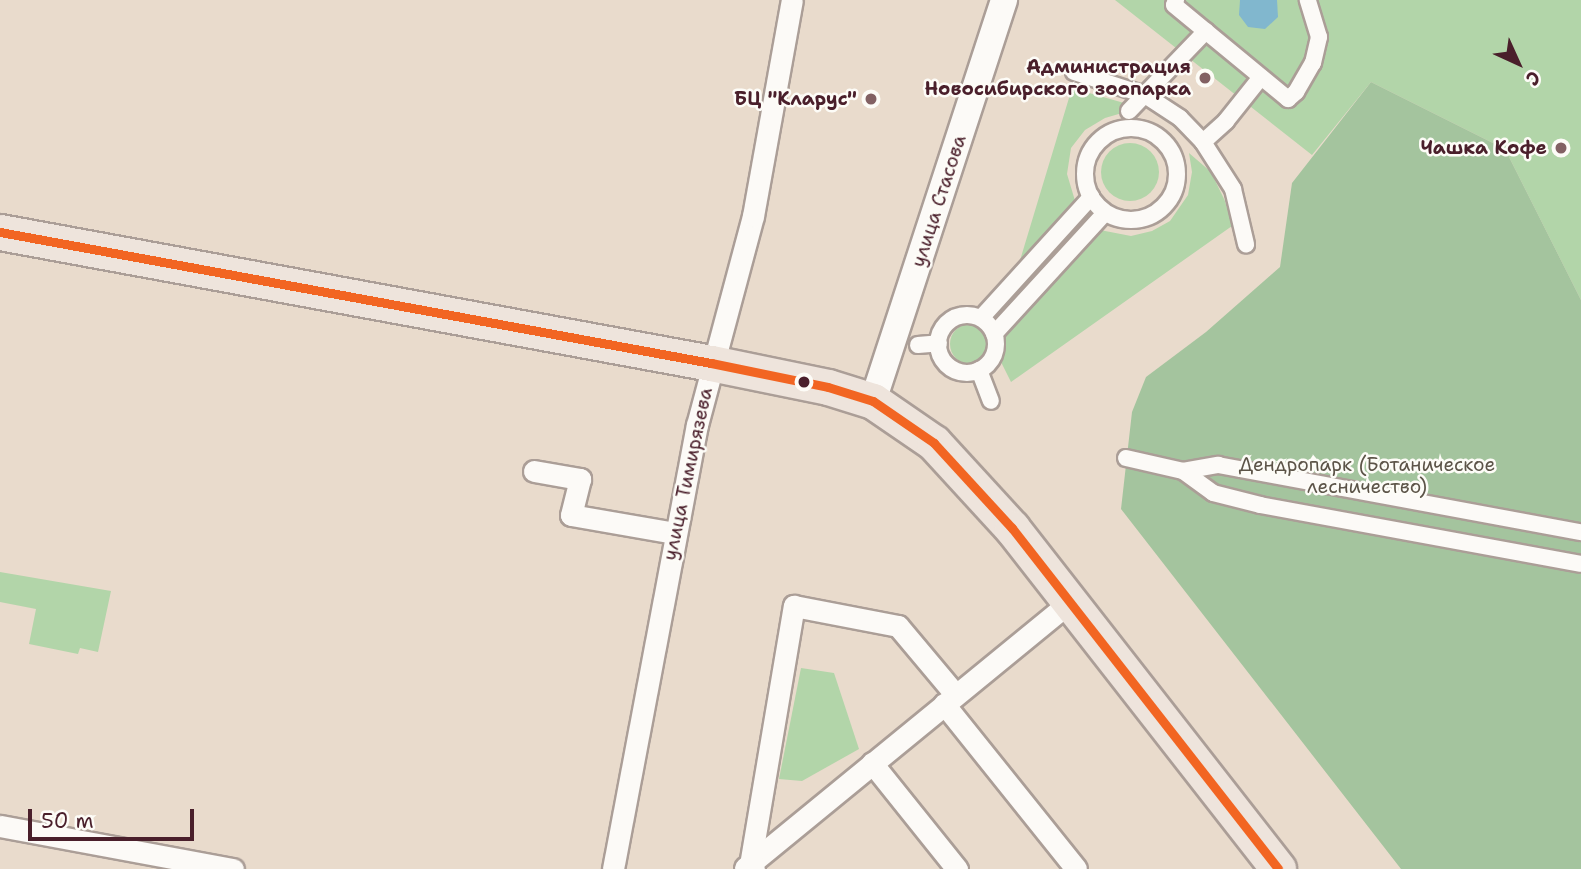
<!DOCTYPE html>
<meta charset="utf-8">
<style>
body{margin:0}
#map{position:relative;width:1581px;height:869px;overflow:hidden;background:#e9dbcc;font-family:"Shantell Sans",sans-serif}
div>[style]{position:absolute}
.green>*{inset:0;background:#b2d5a9}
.round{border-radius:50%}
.forest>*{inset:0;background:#a4c49e}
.water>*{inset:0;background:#81b7ce}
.roads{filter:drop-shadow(2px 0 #ab9e97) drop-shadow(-2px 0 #ab9e97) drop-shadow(0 2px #ab9e97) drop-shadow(0 -2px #ab9e97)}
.pedestrian>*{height:16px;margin:-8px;padding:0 8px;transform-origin:8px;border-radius:8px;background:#fcfaf7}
.pedestrian>.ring{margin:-8px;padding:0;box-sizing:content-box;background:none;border:16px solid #fcfaf7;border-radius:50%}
.minor>*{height:21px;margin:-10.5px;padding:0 10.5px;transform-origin:10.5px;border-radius:10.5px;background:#fcfaf7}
.tertiary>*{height:26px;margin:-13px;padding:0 13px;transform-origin:13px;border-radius:13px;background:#fcfaf7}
.primary>*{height:35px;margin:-17.5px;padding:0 17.5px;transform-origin:17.5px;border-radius:17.5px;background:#eee4dc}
.bus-1>*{height:9px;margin:-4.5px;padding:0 4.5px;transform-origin:4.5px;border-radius:4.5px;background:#f26522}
.dots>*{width:19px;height:19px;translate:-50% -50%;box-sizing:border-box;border:4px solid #fdfcf7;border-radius:50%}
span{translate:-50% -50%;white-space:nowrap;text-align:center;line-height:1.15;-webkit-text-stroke:5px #fdfcf7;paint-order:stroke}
.poi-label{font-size:19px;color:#4a1f2b;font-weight:700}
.right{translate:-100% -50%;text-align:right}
.street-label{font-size:19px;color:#4a1f2b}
.park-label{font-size:19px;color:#5c5448}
.north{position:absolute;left:1483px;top:28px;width:70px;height:70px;-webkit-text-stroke:5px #fdfcf7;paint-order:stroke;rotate:135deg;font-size:19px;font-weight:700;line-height:28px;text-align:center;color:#4a1f2b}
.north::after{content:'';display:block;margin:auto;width:24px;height:32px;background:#4a1f2b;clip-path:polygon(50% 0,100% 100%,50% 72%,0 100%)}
.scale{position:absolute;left:28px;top:809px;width:166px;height:32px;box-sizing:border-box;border:4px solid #4a1f2b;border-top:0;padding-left:9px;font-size:21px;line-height:24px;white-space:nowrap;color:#4a1f2b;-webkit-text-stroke:5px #fdfcf7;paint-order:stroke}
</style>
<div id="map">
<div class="green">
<i style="clip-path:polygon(1115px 0,1581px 0,1581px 300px,1505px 149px,1371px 82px,1312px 155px)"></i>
<i style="clip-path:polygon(1072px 88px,1124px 103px,1129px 111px,1105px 118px,1085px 130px,1071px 148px,1067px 174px,1076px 204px,1018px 267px)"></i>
<i class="round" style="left:1101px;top:143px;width:58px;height:58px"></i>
<i style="clip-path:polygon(1189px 153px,1211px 172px,1225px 201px,1232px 226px,1011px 382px,999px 358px,1007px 331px,1100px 230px,1131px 236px,1152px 231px,1170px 221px,1188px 195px,1192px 172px)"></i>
<i class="round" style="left:950px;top:324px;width:40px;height:40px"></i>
<i style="clip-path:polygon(0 572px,111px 591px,98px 652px,80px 648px,78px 654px,29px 644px,36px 609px,0 602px)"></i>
<i style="clip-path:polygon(801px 668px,834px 673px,859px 749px,802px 781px,779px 779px)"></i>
</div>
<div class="forest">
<i style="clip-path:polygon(1371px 82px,1505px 149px,1581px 300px,1581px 869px,1401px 869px,1121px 509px,1132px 412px,1146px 377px,1206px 332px,1280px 267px,1292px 183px)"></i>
</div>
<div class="water">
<i style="clip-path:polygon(1240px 0,1277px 0,1278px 17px,1265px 29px,1248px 27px,1239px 15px)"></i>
</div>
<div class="roads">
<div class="pedestrian">
<i style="left:1176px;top:0;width:5px;rotate:112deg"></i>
<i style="left:1174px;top:5px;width:148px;rotate:39.5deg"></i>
<i style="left:1288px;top:99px;width:11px;rotate:-41deg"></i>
<i style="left:1296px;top:92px;width:34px;rotate:-60deg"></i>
<i style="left:1313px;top:63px;width:27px;rotate:-77deg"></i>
<i style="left:1319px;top:37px;width:39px;rotate:-107deg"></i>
<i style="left:1074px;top:72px;width:75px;rotate:17.9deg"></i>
<i style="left:1145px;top:95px;width:42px;rotate:33.3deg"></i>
<i style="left:1180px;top:118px;width:33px;rotate:46deg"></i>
<i style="left:1203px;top:142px;width:56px;rotate:57.4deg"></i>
<i style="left:1233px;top:189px;width:57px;rotate:76.7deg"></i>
<i style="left:1129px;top:111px;width:111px;rotate:-46.1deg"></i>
<i class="ring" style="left:1085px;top:128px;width:76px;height:76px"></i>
<i style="left:1203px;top:142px;width:31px;rotate:-42deg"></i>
<i style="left:1226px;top:121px;width:56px;rotate:-51.5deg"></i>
<i class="ring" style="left:938px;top:315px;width:42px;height:42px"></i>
<i style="left:981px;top:318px;width:164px;rotate:-47.7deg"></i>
<i style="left:994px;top:334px;width:164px;rotate:-47.5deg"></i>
<i style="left:918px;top:345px;width:21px;rotate:-5deg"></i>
<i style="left:979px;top:370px;width:33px;rotate:69deg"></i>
<i style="left:1126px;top:458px;width:58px;rotate:12.8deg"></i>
<i style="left:1183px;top:471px;width:37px;rotate:36deg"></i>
<i style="left:1213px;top:493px;width:49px;rotate:14.3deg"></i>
<i style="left:1260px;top:505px;width:326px;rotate:10.4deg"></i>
<i style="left:1183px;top:471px;width:36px;rotate:-10deg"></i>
<i style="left:1218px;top:465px;width:369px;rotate:10.5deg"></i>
</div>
<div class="minor">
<i style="left:534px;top:471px;width:47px;rotate:9.9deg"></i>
<i style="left:580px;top:479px;width:37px;rotate:104deg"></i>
<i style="left:571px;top:515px;width:106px;rotate:9.8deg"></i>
<i style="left:944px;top:704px;width:211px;rotate:51.3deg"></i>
<i style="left:872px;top:763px;width:136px;rotate:51.3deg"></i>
<i style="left:0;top:826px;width:237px;rotate:10.5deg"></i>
<i style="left:745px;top:868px;width:420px;rotate:-39.3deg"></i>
<i style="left:613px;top:869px;width:452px;rotate:-79.3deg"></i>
<i style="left:697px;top:425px;width:216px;rotate:-75deg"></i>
<i style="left:753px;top:216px;width:219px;rotate:-79.8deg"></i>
<i style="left:754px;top:869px;width:6px;rotate:-135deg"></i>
<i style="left:750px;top:865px;width:263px;rotate:-80.4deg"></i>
<i style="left:794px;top:606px;width:106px;rotate:10.9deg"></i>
<i style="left:898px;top:626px;width:89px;rotate:50deg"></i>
</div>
<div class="tertiary">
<i style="left:873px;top:401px;width:422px;rotate:-71.9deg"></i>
</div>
<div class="primary">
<i style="left:0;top:232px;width:723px;rotate:10.44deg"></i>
<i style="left:711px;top:363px;width:119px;rotate:11.6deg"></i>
<i style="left:828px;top:387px;width:47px;rotate:17.3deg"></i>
<i style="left:873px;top:401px;width:74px;rotate:34.5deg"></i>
<i style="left:934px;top:443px;width:115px;rotate:47.5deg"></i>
<i style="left:1012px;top:528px;width:432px;rotate:52deg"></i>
</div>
</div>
<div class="bus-1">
<i style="left:0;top:232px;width:723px;rotate:10.44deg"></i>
<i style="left:711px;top:363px;width:119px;rotate:11.6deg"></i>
<i style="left:828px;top:387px;width:47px;rotate:17.3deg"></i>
<i style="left:873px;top:401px;width:74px;rotate:34.5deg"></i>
<i style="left:934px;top:443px;width:115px;rotate:47.5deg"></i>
<i style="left:1012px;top:528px;width:432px;rotate:52deg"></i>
</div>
<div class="dots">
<i style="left:1205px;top:78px;background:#826163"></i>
<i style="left:871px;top:99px;background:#826163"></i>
<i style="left:1561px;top:148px;background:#826163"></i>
<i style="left:804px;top:382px;background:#4a1f2b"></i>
</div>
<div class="poi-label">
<span class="right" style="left:1191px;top:78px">Администрация<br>Новосибирского зоопарка</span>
<span class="right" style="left:857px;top:99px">БЦ "Кларус"</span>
<span class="right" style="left:1547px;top:148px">Чашка Кофе</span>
</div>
<div class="street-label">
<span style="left:939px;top:201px;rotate:-72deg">улица Стасова</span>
<span style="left:688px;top:474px;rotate:-78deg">улица Тимирязева</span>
</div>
<div class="park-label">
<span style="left:1367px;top:476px">Дендропарк (Ботаническое<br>лесничество)</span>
</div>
<div class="north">С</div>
<div class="scale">50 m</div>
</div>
